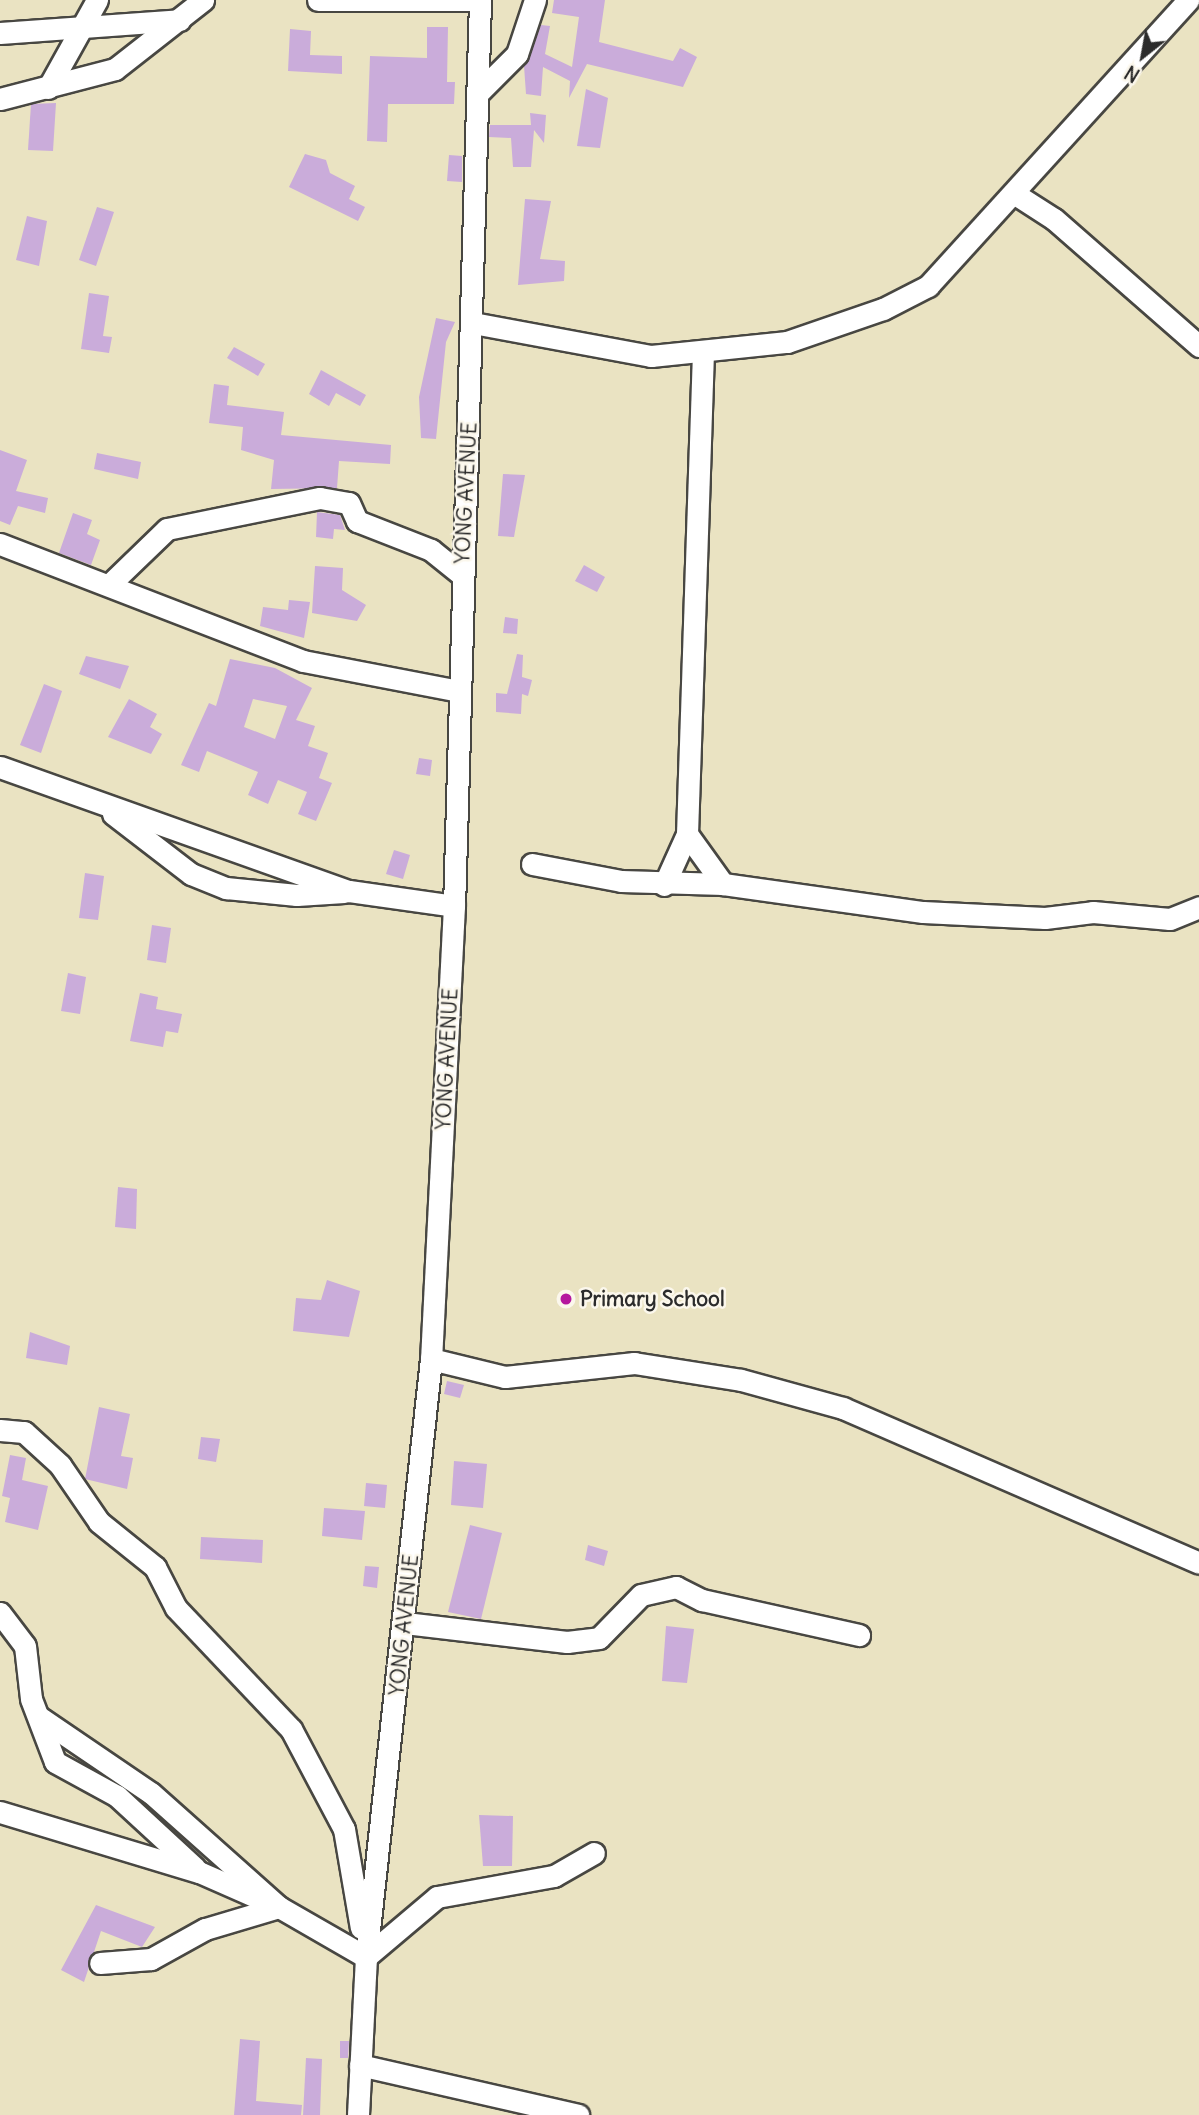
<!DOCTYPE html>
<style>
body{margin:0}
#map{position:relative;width:1199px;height:2115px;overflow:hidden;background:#eae3c2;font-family:Delius,sans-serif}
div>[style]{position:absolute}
.building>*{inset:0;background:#caacda}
.roads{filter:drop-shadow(2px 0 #484742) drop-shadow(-2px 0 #484742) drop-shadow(0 2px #484742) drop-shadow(0 -2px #484742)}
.minor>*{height:21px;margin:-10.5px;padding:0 10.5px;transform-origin:10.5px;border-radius:10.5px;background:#fff}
.dots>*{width:19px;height:19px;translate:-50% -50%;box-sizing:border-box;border:4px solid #fbf7ec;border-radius:50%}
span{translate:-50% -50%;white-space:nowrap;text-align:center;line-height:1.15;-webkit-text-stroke:5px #fbf7ec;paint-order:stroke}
.street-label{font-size:21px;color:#2b2b2b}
.poi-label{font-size:21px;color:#2b2b2b;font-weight:700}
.left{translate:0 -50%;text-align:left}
.north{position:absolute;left:1108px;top:21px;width:70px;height:70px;-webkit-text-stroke:5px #fbf7ec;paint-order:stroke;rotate:211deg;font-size:19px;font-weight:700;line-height:28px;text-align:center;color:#2b2b2b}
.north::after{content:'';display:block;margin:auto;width:24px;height:32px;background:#2b2b2b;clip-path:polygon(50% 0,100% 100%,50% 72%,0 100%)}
</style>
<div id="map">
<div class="building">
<i style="clip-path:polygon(554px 0,605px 0,599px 42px,673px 61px,680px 48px,697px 57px,683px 87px,587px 64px,569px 98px,570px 81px,543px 67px,541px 96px,526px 94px,524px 66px,541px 25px,550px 26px,545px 54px,572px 67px,579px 17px,552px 13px)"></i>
<i style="clip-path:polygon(427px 27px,448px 27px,447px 82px,455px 82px,454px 104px,388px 104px,387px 142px,367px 141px,370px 56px,427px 58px)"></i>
<i style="clip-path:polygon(290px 29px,311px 31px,310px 55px,342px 56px,342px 74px,288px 71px)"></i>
<i style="clip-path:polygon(586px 89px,608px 98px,600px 148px,577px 146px)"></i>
<i style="clip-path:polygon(56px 103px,53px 151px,28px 150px,31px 104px)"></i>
<i style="clip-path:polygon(530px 113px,546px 115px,544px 143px,534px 130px,531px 167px,513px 167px,511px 138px,489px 137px,490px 125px,531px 125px)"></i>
<i style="clip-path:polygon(305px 154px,326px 160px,330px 173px,355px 186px,349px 199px,365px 207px,358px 221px,289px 187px)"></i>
<i style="clip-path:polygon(449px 155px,462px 156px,462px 182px,447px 181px)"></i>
<i style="clip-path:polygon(525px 199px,551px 201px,540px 259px,565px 261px,564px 281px,518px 285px)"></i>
<i style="clip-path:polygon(97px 207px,114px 212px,96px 266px,79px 260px)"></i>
<i style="clip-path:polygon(27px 216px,47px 221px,39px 266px,16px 260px)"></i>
<i style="clip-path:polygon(89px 293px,109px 296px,103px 336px,112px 337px,109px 353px,81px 349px)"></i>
<i style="clip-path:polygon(436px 318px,455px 322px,446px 342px,436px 439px,421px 438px,419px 397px)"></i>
<i style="clip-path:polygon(234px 347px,265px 364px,258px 376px,227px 358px)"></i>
<i style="clip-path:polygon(321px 370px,366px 395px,360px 406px,336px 393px,329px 406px,309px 394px)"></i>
<i style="clip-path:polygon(214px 384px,229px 386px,227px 405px,284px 412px,281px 435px,391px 445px,390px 464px,339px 461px,337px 488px,271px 489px,274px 460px,241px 450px,243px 427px,209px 423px)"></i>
<i style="clip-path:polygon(0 450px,27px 460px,16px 491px,48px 498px,45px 513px,18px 506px,10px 525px,0 521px)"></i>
<i style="clip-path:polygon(97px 453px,141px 462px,138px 479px,94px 469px)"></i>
<i style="clip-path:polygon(503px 474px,525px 475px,514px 537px,498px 536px)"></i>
<i style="clip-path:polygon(317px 512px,340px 515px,345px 530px,334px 529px,333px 539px,316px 537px)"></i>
<i style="clip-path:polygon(73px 513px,92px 520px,87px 534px,100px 540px,91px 565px,59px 553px)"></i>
<i style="clip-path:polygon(584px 565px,605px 577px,597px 592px,575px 581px)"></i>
<i style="clip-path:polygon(315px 566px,343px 568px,342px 590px,366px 605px,357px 621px,312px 613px)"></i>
<i style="clip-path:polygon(289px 600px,310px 602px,304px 638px,260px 626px,263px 607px,288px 610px)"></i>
<i style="clip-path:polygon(505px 617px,518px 619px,517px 634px,503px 633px)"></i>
<i style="clip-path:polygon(517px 654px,523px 655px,522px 677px,532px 680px,528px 696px,522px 694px,521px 714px,496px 712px,496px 693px,507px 694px)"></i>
<i style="clip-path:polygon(86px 656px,129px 666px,120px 689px,79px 674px)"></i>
<i style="clip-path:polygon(evenodd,230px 659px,275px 668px,312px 688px,296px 720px,315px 726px,308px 746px,328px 753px,319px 778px,332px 783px,316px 821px,298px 814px,307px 792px,278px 780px,268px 804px,248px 795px,258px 772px,207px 751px,199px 772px,181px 765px,209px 703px,216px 706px,230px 659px,253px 699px,287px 706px,275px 739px,244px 727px,253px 699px)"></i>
<i style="clip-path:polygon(44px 684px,62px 691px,41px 753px,20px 745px)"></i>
<i style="clip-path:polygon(129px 699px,157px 714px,150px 727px,162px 734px,151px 754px,108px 737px)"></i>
<i style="clip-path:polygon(419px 758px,432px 760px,430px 776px,416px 774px)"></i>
<i style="clip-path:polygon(394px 850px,410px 855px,403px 879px,386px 874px)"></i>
<i style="clip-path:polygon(85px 873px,104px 876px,98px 920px,79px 918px)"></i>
<i style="clip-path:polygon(152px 925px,171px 928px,166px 963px,147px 960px)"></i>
<i style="clip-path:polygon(68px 973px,86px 977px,80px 1014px,61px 1011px)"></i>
<i style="clip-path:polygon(140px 993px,158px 997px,156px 1009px,182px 1014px,178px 1033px,166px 1031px,163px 1047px,130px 1041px)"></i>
<i style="clip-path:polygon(118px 1187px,137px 1189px,136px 1229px,115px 1227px)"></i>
<i style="clip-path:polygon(327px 1280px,360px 1291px,349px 1337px,293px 1331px,296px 1298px,321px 1300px)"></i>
<i style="clip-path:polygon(30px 1332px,70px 1346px,67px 1365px,26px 1358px)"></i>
<i style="clip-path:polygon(447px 1381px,464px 1385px,460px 1398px,444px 1394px)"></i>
<i style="clip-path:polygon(99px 1407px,130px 1414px,121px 1456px,133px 1458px,127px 1489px,85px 1479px)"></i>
<i style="clip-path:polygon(201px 1437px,220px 1439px,216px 1462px,198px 1459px)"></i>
<i style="clip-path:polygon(10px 1455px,26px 1458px,22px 1480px,48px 1486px,38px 1530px,5px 1522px,10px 1498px,2px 1496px)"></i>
<i style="clip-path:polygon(454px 1461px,487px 1464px,483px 1508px,451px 1505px)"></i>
<i style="clip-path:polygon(366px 1483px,387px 1485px,385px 1508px,364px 1506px)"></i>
<i style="clip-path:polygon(324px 1508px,365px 1511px,362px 1540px,322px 1536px)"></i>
<i style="clip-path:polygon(470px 1525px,502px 1533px,481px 1619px,448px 1612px)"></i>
<i style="clip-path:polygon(201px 1537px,263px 1540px,262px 1563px,200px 1559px)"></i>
<i style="clip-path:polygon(588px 1545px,608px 1551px,604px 1566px,585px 1560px)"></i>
<i style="clip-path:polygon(365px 1566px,379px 1567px,377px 1588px,363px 1586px)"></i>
<i style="clip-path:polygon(666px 1626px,694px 1629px,687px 1683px,662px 1681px)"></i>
<i style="clip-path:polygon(479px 1815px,513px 1816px,512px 1866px,483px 1866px)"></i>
<i style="clip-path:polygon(96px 1905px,155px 1927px,142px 1947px,101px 1931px,84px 1982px,61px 1970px)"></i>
<i style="clip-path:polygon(240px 2039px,260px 2041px,256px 2101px,302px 2105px,301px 2115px,234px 2115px)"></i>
<i style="clip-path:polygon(340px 2041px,349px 2041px,348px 2058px,340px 2058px)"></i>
<i style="clip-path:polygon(306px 2058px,322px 2059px,320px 2115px,303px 2115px)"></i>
</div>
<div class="roads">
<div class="minor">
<i style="left:318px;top:0;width:162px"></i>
<i style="left:480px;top:0;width:906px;rotate:91.64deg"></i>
<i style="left:454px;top:906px;width:454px;rotate:92.9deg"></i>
<i style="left:431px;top:1359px;width:602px;rotate:96.2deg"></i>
<i style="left:366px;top:1957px;width:158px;rotate:92.9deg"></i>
<i style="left:0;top:33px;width:180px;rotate:-4.1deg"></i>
<i style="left:48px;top:88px;width:101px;rotate:-60.9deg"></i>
<i style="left:478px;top:93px;width:55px;rotate:-45deg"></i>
<i style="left:517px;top:54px;width:57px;rotate:-71.6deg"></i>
<i style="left:0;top:99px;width:119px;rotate:-14.6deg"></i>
<i style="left:115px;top:69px;width:112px;rotate:-38.1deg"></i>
<i style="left:1015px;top:194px;width:46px;rotate:32.7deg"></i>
<i style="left:1054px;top:219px;width:193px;rotate:41.2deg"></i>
<i style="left:473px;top:323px;width:181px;rotate:10.5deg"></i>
<i style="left:651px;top:356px;width:137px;rotate:-5.9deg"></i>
<i style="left:787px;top:342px;width:102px;rotate:-19deg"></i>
<i style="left:883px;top:309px;width:51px;rotate:-27.1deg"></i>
<i style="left:928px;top:286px;width:387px;rotate:-47.7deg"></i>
<i style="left:0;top:544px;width:325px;rotate:21.1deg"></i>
<i style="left:303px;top:661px;width:159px;rotate:10.9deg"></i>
<i style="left:110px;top:584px;width:79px;rotate:-44deg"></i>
<i style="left:167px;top:529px;width:156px;rotate:-11.5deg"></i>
<i style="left:320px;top:498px;width:29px;rotate:10deg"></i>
<i style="left:349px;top:503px;width:20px;rotate:66deg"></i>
<i style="left:357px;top:521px;width:79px;rotate:21.4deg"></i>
<i style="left:431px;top:550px;width:40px;rotate:39deg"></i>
<i style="left:0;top:767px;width:370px;rotate:19.6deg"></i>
<i style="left:349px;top:891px;width:106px;rotate:8.1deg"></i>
<i style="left:113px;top:814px;width:98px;rotate:37.6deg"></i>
<i style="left:191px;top:874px;width:38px;rotate:22deg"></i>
<i style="left:226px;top:888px;width:71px;rotate:5.6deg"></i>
<i style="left:297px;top:895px;width:47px;rotate:-3.7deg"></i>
<i style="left:687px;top:834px;width:62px;rotate:54.2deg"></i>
<i style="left:532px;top:864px;width:91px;rotate:10.8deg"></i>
<i style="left:621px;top:881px;width:102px;rotate:1.7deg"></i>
<i style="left:723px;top:884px;width:202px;rotate:8deg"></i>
<i style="left:923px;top:912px;width:122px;rotate:2.8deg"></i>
<i style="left:1045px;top:918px;width:48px;rotate:-7.1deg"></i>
<i style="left:1093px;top:912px;width:77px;rotate:5.2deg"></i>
<i style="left:1170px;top:919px;width:31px;rotate:-22deg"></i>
<i style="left:664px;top:885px;width:56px;rotate:-65.7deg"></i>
<i style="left:687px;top:834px;width:480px;rotate:-88.1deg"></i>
<i style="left:431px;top:1359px;width:76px;rotate:13.7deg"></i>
<i style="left:505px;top:1377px;width:130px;rotate:-6.2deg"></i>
<i style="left:634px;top:1363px;width:108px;rotate:9deg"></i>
<i style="left:741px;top:1380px;width:106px;rotate:15.4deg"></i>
<i style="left:843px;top:1408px;width:388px;rotate:23.5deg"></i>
<i style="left:0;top:1430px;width:24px;rotate:5deg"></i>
<i style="left:24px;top:1432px;width:49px;rotate:42.5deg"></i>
<i style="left:60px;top:1465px;width:69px;rotate:55.6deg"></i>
<i style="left:99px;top:1522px;width:72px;rotate:38.8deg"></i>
<i style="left:155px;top:1567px;width:46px;rotate:62.9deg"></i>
<i style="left:176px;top:1608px;width:167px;rotate:46.5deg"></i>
<i style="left:291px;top:1729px;width:113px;rotate:62.1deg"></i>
<i style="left:344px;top:1829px;width:100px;rotate:80.3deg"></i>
<i style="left:0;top:1613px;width:41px;rotate:52.9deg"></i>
<i style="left:25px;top:1646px;width:53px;rotate:83.5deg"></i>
<i style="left:31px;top:1699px;width:67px;rotate:69.1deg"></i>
<i style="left:55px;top:1762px;width:71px;rotate:28.7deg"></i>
<i style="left:117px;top:1796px;width:106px;rotate:42.7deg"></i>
<i style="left:405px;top:1623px;width:163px;rotate:6.7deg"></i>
<i style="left:567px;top:1642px;width:32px;rotate:-7deg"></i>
<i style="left:599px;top:1638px;width:60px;rotate:-45.7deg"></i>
<i style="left:641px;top:1595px;width:36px;rotate:-13deg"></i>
<i style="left:676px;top:1587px;width:29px;rotate:27deg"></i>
<i style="left:702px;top:1600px;width:161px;rotate:12.6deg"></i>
<i style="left:39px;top:1717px;width:135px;rotate:34.2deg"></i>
<i style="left:151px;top:1793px;width:171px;rotate:41.7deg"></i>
<i style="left:279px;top:1907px;width:77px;rotate:163.4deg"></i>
<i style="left:205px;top:1929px;width:62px;rotate:150.9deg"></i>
<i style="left:151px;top:1959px;width:51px;rotate:175.5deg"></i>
<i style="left:0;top:1812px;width:208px;rotate:16.8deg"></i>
<i style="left:199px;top:1872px;width:87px;rotate:23.6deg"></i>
<i style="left:279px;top:1907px;width:100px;rotate:29.9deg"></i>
<i style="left:366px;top:1957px;width:93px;rotate:-40.2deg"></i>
<i style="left:437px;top:1897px;width:119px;rotate:-10.2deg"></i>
<i style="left:554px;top:1876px;width:46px;rotate:-29.9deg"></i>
<i style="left:360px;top:2065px;width:224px;rotate:12.9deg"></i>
</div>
</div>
<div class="dots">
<i style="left:566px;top:1299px;background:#b5179e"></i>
</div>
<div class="street-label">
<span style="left:466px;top:493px;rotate:-87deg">YONG AVENUE</span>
<span style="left:447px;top:1059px;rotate:-87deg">YONG AVENUE</span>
<span style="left:404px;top:1625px;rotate:-84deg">YONG AVENUE</span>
</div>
<div class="poi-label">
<span class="left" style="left:580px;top:1299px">Primary School</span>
</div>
<div class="north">N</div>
</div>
